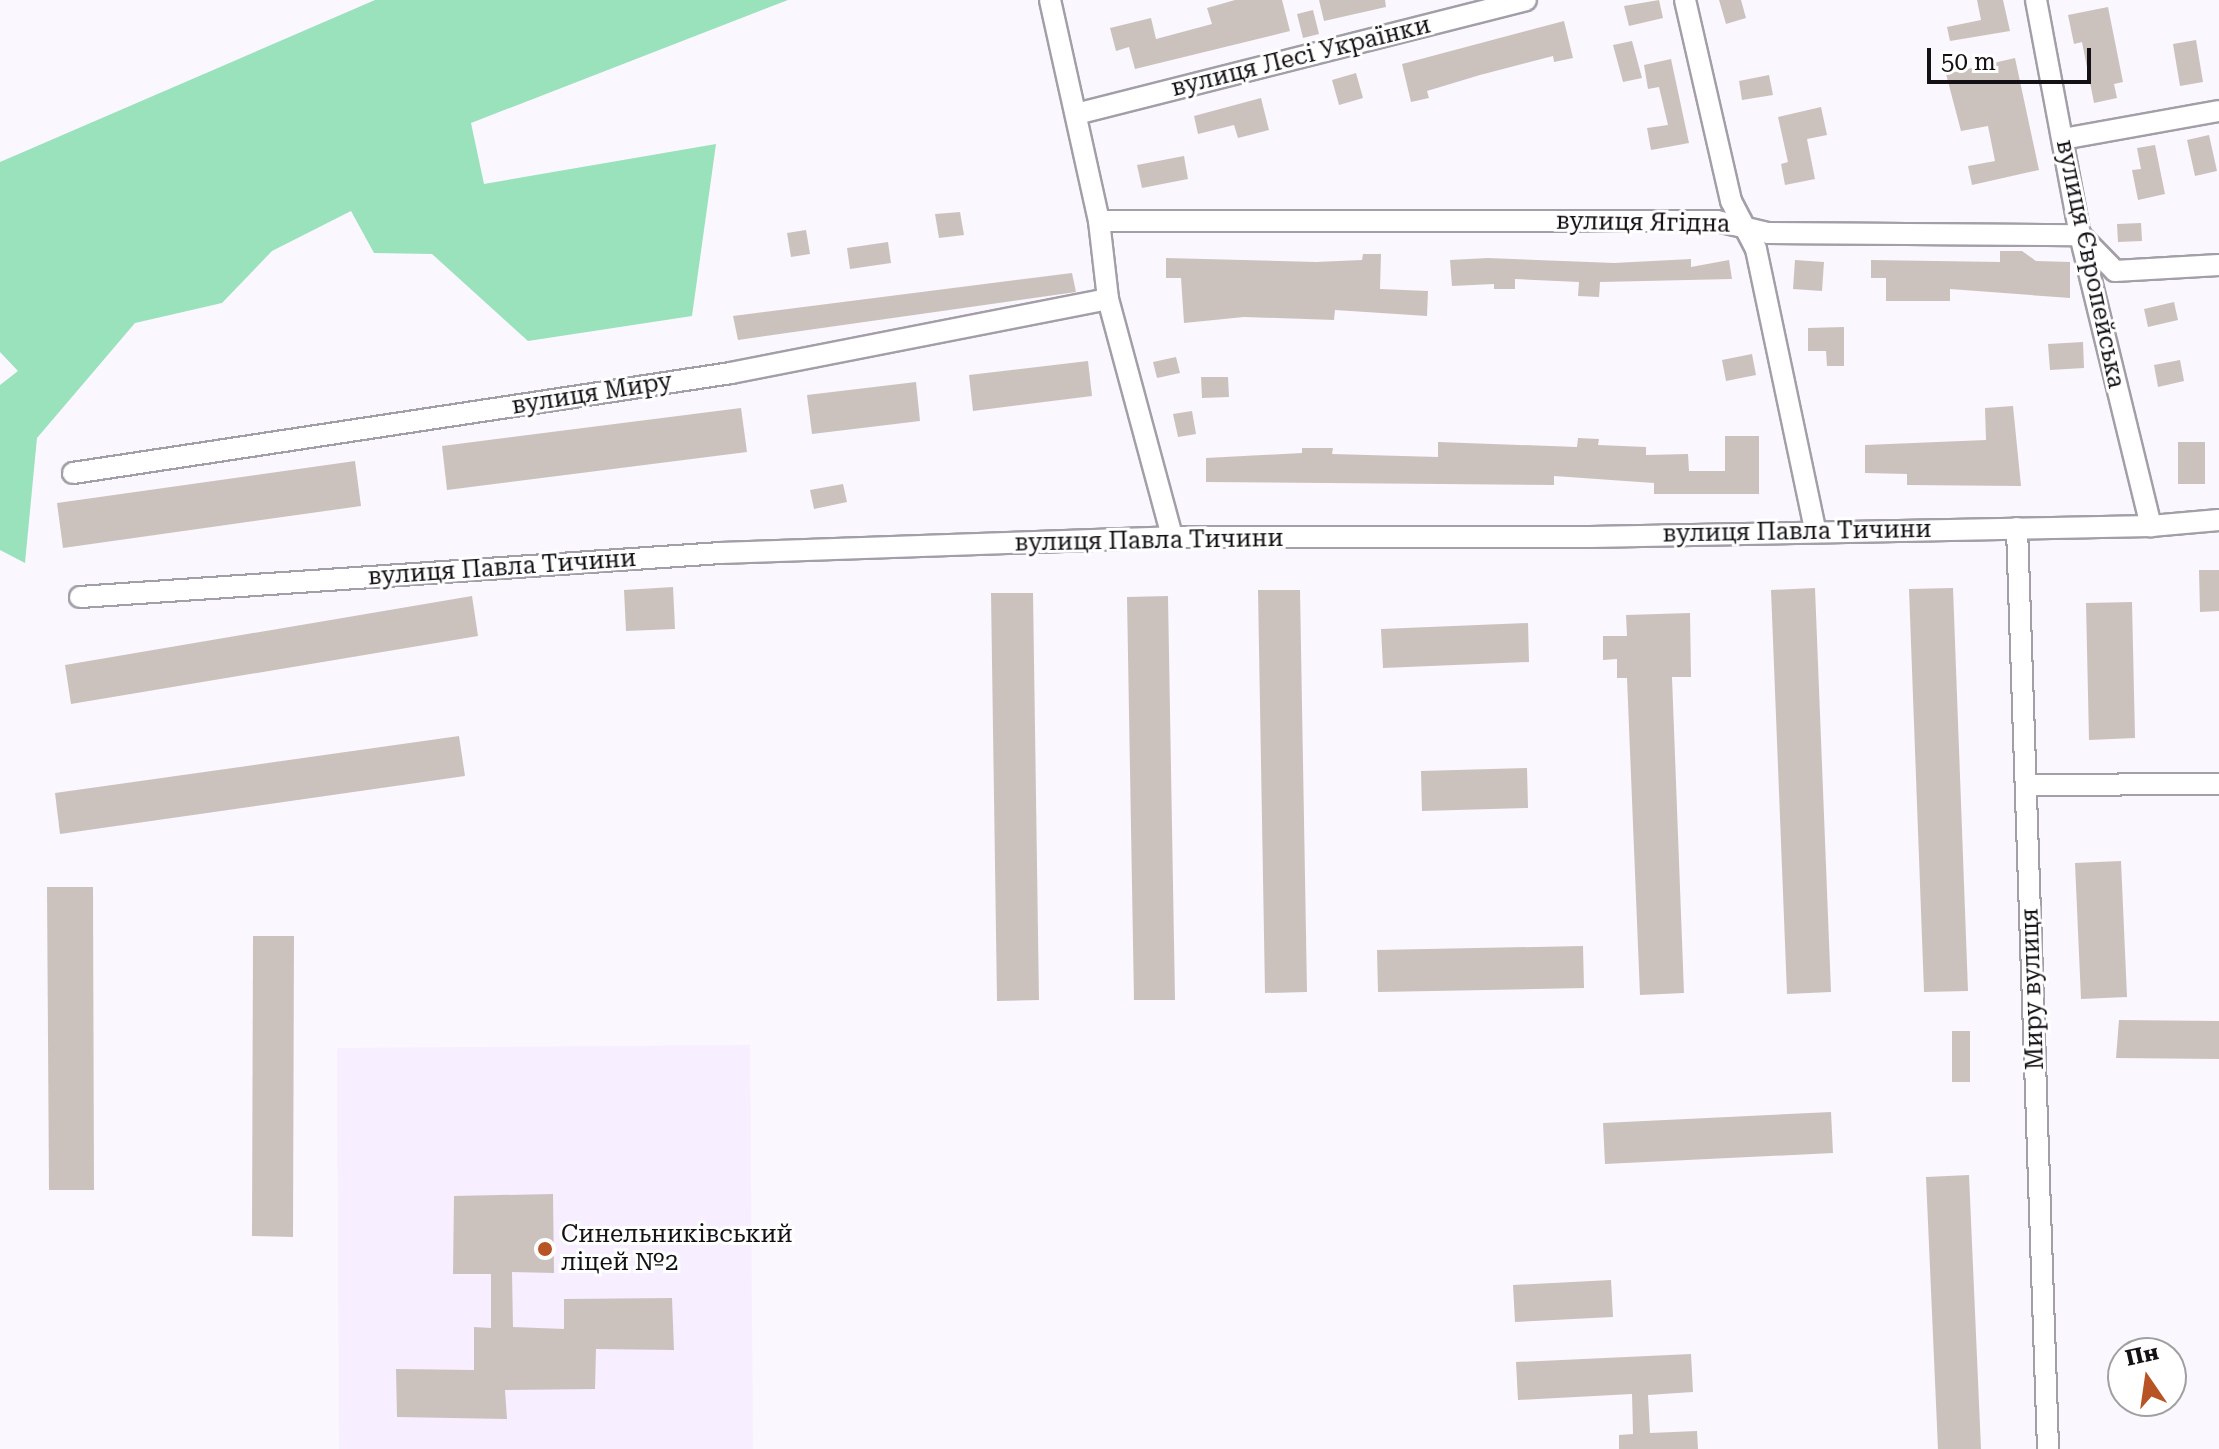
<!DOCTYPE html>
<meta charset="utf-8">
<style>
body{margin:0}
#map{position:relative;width:2219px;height:1449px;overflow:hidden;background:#fbf7ff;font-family:"Roboto Serif",serif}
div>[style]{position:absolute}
.built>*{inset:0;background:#f7eeff}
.green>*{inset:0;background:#9ae2bc}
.building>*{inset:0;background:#ccc2bd}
.roads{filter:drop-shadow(2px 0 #a39ea7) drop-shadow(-2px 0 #a39ea7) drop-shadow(0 2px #a39ea7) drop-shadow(0 -2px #a39ea7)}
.minor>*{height:20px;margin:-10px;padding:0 10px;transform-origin:10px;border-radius:10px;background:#fff}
.dots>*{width:22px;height:22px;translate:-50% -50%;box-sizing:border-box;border:4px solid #fff;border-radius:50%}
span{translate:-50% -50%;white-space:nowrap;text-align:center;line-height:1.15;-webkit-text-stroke:6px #fff;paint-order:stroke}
.street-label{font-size:24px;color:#131114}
.poi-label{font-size:24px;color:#131114}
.left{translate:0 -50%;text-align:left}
.north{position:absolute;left:2107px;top:1337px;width:80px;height:80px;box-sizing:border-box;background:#fff;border:2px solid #a1a0a1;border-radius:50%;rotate:347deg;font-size:22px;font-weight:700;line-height:32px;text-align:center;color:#131114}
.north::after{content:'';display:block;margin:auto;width:28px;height:36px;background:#b85323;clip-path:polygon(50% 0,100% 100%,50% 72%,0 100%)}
.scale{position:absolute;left:1927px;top:48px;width:164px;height:36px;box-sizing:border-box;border:4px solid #131114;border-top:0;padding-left:10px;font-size:24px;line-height:28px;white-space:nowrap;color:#131114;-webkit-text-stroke:6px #fff;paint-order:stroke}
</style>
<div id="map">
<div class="built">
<i style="clip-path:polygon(750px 1045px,753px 1449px,339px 1449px,337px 1048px)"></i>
</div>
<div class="green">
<i style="clip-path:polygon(375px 0,788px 0,471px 123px,484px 184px,716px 144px,692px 316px,528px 341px,432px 254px,374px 253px,351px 211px,272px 251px,222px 303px,135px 323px,37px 438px,25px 563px,0 550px,0 385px,18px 371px,0 352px,0 162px)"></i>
</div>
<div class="building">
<i style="clip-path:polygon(1235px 0,1282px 0,1290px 31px,1135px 69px,1129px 47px,1116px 51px,1110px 28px,1151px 18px,1156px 39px,1212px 24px,1207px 8px)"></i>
<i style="clip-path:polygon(1319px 0,1385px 0,1386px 7px,1324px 21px)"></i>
<i style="clip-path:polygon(1659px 0,1663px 18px,1629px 26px,1624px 6px)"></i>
<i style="clip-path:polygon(1719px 0,1741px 0,1746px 18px,1726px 24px)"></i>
<i style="clip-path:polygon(1977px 0,2003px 0,2010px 31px,1950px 41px,1947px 27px,1981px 20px)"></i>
<i style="clip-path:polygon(2108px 7px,2123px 82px,2114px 84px,2117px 98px,2094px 103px,2082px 42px,2074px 44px,2068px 15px)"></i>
<i style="clip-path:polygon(1313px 10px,1319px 34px,1303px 38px,1297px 14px)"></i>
<i style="clip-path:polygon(1564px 21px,1573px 58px,1554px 62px,1553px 56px,1480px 75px,1427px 91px,1429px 98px,1411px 102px,1402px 64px)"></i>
<i style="clip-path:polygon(2196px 40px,2203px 82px,2180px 86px,2173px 44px)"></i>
<i style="clip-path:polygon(1632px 41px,1642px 78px,1623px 82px,1613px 45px)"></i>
<i style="clip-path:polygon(2015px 58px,2039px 170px,1972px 185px,1968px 166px,1995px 161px,1988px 126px,1961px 131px,1946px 74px)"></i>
<i style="clip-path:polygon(1671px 59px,1689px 143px,1651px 150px,1647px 128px,1668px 125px,1659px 87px,1648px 89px,1644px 65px)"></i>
<i style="clip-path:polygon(1356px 73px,1363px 98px,1339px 105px,1332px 80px)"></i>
<i style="clip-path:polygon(1769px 75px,1773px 95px,1742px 100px,1739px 81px)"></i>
<i style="clip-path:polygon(1261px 98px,1269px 130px,1238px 138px,1234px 125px,1198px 134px,1194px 116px)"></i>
<i style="clip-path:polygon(1821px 107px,1827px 135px,1807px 139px,1815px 179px,1785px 185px,1781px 164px,1788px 162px,1778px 117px)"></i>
<i style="clip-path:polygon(2209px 135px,2217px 171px,2195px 176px,2187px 140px)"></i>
<i style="clip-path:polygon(2155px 145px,2165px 194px,2138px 200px,2132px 170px,2141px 169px,2137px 148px)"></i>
<i style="clip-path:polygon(1184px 156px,1188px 179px,1142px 188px,1137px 165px)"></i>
<i style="clip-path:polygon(960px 212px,964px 235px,939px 238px,935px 214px)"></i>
<i style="clip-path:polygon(2141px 223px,2142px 241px,2118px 242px,2117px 224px)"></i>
<i style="clip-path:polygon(806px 230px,810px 254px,791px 257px,787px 233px)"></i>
<i style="clip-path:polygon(888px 242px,891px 263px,850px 269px,847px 248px)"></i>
<i style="clip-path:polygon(2000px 251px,2022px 251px,2036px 261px,2070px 262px,2070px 298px,1950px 289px,1950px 301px,1886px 301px,1886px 278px,1871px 278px,1871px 260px,2000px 262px)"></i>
<i style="clip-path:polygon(1363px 254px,1381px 254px,1380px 289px,1428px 291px,1427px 316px,1335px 310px,1334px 320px,1244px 317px,1184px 323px,1181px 278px,1166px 278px,1166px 258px,1316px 262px,1362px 260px)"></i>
<i style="clip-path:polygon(1488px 258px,1614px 263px,1691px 259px,1691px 267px,1729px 260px,1732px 279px,1600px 282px,1599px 297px,1578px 296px,1579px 282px,1515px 279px,1515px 289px,1494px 289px,1494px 284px,1452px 286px,1450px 260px)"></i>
<i style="clip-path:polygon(1795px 260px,1824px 262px,1822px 291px,1793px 289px)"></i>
<i style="clip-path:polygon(1072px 273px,1076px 292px,738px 340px,733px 316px)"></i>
<i style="clip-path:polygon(2174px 302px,2178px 320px,2148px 327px,2144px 309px)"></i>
<i style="clip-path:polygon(1844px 327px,1844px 366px,1827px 366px,1826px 351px,1808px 351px,1808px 328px)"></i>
<i style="clip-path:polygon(2083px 342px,2084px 368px,2050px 370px,2048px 344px)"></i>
<i style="clip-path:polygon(1752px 354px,1756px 375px,1726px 381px,1722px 360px)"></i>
<i style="clip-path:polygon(1176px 357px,1180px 373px,1157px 378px,1153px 362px)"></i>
<i style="clip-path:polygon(2180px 360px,2184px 381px,2158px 387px,2154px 365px)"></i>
<i style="clip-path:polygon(1088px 361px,1092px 396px,973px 411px,969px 375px)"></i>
<i style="clip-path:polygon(1201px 377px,1228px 377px,1229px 397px,1202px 398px)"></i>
<i style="clip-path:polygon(916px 382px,920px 421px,812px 434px,807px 395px)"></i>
<i style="clip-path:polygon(2013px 406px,2021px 486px,1907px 485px,1907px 474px,1865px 473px,1865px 445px,1986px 440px,1985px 408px)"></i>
<i style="clip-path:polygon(741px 408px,747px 452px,447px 490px,442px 446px)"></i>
<i style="clip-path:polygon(1192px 411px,1196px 434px,1178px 437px,1173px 414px)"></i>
<i style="clip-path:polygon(1725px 436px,1759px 436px,1759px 494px,1654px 494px,1654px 483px,1554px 476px,1554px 485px,1206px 482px,1206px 458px,1302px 453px,1302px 448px,1333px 448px,1332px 454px,1438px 457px,1438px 442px,1577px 447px,1578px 438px,1599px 439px,1598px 445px,1646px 447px,1646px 455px,1688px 454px,1689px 471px,1725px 471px)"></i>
<i style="clip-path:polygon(2178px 442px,2205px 442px,2205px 484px,2178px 484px)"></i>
<i style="clip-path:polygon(355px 461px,361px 506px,63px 548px,57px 503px)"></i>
<i style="clip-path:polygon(843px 484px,847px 502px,814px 509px,810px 490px)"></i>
<i style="clip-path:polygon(2199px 570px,2219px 570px,2219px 611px,2200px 612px)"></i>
<i style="clip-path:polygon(673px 587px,675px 629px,626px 631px,624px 590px)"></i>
<i style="clip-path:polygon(1815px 588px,1831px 992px,1787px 994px,1771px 590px)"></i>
<i style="clip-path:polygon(1953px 588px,1968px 991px,1924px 992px,1909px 589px)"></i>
<i style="clip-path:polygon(1258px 590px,1300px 590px,1307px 992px,1265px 993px)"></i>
<i style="clip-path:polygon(991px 593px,1033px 593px,1039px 1000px,997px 1001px)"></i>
<i style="clip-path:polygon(472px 596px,478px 636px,71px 704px,65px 665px)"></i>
<i style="clip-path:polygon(1168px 596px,1175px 1000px,1134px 1000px,1127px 597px)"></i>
<i style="clip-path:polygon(2132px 602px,2135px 738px,2089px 740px,2086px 603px)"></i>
<i style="clip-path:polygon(1690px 613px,1691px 677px,1672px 677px,1684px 993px,1640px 995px,1627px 678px,1617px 678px,1617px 659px,1603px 660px,1603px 636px,1627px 636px,1626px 615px)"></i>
<i style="clip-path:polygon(1528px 623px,1529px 662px,1383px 668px,1381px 629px)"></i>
<i style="clip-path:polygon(459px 736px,465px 776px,60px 834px,55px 793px)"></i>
<i style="clip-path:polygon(1527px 768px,1528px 808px,1422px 811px,1421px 771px)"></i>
<i style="clip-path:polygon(2121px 861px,2127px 997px,2081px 999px,2075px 863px)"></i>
<i style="clip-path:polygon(47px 887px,93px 887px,94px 1190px,49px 1190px)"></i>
<i style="clip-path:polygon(253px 936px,294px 936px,293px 1237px,252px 1236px)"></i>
<i style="clip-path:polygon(1583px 946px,1584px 988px,1378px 992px,1377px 950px)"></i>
<i style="clip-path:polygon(2119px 1020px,2219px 1021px,2219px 1059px,2116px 1058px)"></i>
<i style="clip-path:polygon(1952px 1031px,1970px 1031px,1970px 1082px,1952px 1082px)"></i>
<i style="clip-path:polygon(1831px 1112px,1833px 1153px,1605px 1164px,1603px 1123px)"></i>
<i style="clip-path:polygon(1969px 1175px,1981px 1449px,1938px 1449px,1926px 1177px)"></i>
<i style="clip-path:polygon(553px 1194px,554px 1273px,512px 1272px,513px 1327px,564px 1329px,564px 1299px,672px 1298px,674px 1350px,596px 1349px,595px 1389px,505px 1390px,507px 1419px,397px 1417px,396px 1369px,474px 1370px,474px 1327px,491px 1328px,491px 1274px,453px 1274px,454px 1196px)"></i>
<i style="clip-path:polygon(1611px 1280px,1613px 1317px,1515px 1322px,1513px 1285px)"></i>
<i style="clip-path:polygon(1691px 1354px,1693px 1392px,1648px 1395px,1650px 1433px,1697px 1431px,1698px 1449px,1619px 1449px,1619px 1435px,1633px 1434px,1632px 1394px,1518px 1400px,1516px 1362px)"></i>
</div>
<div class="roads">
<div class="minor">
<i style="left:1050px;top:0;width:226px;rotate:77.5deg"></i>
<i style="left:1099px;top:221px;width:79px;rotate:83.4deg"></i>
<i style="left:1108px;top:299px;width:246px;rotate:74.9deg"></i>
<i style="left:1685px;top:0;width:206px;rotate:77.1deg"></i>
<i style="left:1731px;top:201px;width:54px;rotate:62.5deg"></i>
<i style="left:1756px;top:249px;width:287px;rotate:78.1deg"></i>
<i style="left:2036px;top:0;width:239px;rotate:79.4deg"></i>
<i style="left:2080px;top:235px;width:300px;rotate:76.3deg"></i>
<i style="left:1076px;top:114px;width:464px;rotate:-14.2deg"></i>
<i style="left:2063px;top:139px;width:158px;rotate:-10.2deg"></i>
<i style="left:1099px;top:221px;width:618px"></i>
<i style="left:1717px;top:221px;width:52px;rotate:13.2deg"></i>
<i style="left:1768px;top:233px;width:312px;rotate:0.4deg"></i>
<i style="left:2080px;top:235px;width:50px;rotate:45.8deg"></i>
<i style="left:2115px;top:271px;width:104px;rotate:-3.3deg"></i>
<i style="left:73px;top:473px;width:666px;rotate:-8.64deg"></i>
<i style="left:731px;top:373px;width:384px;rotate:-11.1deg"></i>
<i style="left:2017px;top:528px;width:922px;rotate:88.07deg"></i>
<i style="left:80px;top:597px;width:642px;rotate:-3.93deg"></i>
<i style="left:720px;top:553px;width:452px;rotate:-2deg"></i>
<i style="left:1172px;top:537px;width:418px"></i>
<i style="left:1590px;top:537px;width:561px;rotate:-1.12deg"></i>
<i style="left:2151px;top:526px;width:68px;rotate:-5deg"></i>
<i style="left:2026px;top:785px;width:193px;rotate:-0.3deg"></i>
</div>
</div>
<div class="dots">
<i style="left:545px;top:1249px;background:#b85323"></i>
</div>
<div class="street-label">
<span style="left:1301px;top:57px;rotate:-14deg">вулиця Лесі Українки</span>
<span style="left:1643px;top:223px;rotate:1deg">вулиця Ягідна</span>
<span style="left:2090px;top:264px;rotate:78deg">вулиця Європейська</span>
<span style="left:592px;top:394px;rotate:-9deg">вулиця Миру</span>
<span style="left:1797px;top:532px;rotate:-1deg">вулиця Павла Тичини</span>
<span style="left:1149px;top:541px;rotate:-1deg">вулиця Павла Тичини</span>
<span style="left:502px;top:568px;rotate:-4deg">вулиця Павла Тичини</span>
<span style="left:2033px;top:989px;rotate:-92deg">Миру вулиця</span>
</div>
<div class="poi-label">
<span class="left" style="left:561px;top:1249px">Синельниківський<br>ліцей №2</span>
</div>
<div class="north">Пн</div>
<div class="scale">50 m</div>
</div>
